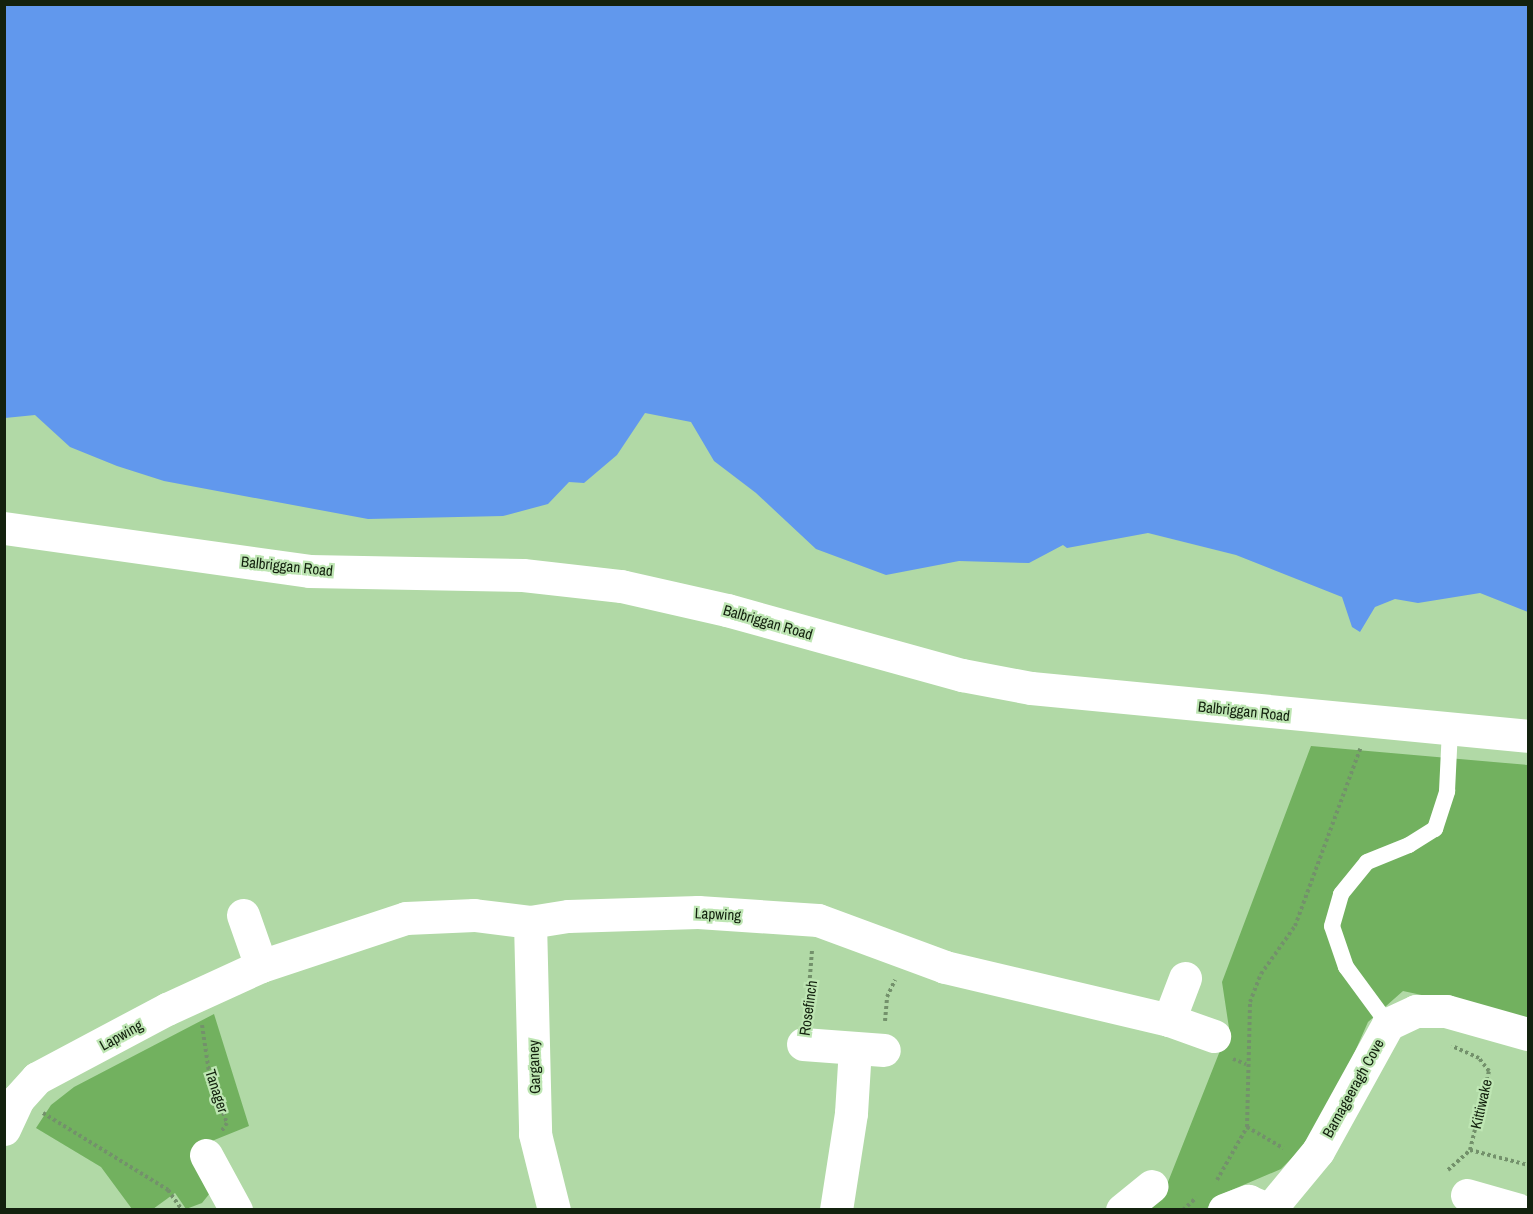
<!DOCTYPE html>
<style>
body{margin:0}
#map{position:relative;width:1533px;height:1214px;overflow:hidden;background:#b1d9a6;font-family:"Archivo Narrow",sans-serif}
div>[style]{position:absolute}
.green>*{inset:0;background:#72b15f}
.water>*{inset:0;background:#6198ed}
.path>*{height:4px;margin-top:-2px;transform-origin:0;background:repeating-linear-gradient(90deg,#73916b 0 3px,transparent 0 6px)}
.lane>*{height:16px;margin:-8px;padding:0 8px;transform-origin:8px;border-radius:8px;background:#fff}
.street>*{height:33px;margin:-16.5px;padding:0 16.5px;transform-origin:16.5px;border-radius:16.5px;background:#fff}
.secondary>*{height:33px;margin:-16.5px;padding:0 16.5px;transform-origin:16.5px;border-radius:16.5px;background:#fff}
span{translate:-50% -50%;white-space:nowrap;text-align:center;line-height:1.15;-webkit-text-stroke:4.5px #bee6b3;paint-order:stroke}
.street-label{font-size:15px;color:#13210e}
.frame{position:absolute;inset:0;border:6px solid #13210e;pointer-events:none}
</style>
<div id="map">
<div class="green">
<i style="clip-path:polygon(1311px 746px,1528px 765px,1528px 1018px,1403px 991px,1368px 1022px,1335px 1097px,1300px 1150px,1281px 1169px,1213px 1198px,1207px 1209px,1142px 1210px,1164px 1192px,1229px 1028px,1222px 982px)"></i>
<i style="clip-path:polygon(214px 1014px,249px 1126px,197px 1147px,210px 1193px,202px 1203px,186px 1209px,175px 1193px,153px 1209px,132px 1209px,101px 1167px,36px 1128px,51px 1105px,74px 1087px)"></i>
</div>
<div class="water">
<i style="clip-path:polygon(4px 5px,1528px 5px,1528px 612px,1480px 593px,1418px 603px,1395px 599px,1375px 607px,1360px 632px,1352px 627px,1342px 597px,1236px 555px,1148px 533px,1067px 548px,1063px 545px,1029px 563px,959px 561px,886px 575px,816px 549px,756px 493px,714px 461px,691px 422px,645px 413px,617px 455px,584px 483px,569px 482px,548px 504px,503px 516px,368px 519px,164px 481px,117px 466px,70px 447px,35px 415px,5px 418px)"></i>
</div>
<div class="path">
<i style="left:807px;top:1014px;width:64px;rotate:-85.5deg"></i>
<i style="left:885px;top:1021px;width:24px;rotate:-85deg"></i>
<i style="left:887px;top:997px;width:19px;rotate:-65deg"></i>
<i style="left:202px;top:1025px;width:55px;rotate:81.6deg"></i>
<i style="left:210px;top:1079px;width:47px;rotate:68.9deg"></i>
<i style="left:227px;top:1123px;width:11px;rotate:124deg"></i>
<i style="left:1233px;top:1059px;width:14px;rotate:21deg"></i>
<i style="left:43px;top:1113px;width:147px;rotate:31.6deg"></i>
<i style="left:168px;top:1190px;width:24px;rotate:55deg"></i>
<i style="left:1247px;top:1127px;width:42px;rotate:30.3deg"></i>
<i style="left:1470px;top:1150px;width:60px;rotate:14.5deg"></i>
<i style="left:1448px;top:1170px;width:30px;rotate:-42deg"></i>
<i style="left:1470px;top:1150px;width:81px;rotate:-76.5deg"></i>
<i style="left:1489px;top:1071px;width:16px;rotate:-128deg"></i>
<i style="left:1479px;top:1058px;width:30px;rotate:-156deg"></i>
<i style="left:1217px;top:1180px;width:61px;rotate:-60.5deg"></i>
<i style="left:1247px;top:1127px;width:125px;rotate:-88.6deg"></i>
<i style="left:1250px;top:1002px;width:30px;rotate:-69deg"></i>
<i style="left:1261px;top:974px;width:59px;rotate:-54.7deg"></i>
<i style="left:1295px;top:926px;width:189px;rotate:-69.8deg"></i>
<i style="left:1183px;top:1210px;width:18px;rotate:-43deg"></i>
</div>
<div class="lane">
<i style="left:1388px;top:1024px;width:71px;rotate:-126.4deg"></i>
<i style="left:1346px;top:967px;width:43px;rotate:-108.9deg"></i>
<i style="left:1332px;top:926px;width:33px;rotate:-74deg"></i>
<i style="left:1341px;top:894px;width:41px;rotate:-50.9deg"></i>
<i style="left:1367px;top:862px;width:45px;rotate:-22deg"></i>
<i style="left:1409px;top:845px;width:31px;rotate:-32deg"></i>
<i style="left:1435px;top:829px;width:40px;rotate:-72deg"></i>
<i style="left:1447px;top:791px;width:61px;rotate:-87.2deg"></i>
</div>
<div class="street">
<i style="left:243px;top:915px;width:54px;rotate:70.6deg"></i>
<i style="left:530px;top:922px;width:212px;rotate:88.6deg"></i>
<i style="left:535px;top:1134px;width:78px;rotate:76deg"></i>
<i style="left:1169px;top:1020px;width:45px;rotate:-69.1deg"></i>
<i style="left:803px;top:1044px;width:81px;rotate:4.2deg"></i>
<i style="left:4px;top:1129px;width:33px;rotate:-65deg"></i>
<i style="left:18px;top:1099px;width:28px;rotate:-48deg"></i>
<i style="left:37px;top:1078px;width:147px;rotate:-28deg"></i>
<i style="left:167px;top:1009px;width:103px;rotate:-24.6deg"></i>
<i style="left:261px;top:966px;width:153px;rotate:-18.3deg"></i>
<i style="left:406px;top:918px;width:68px;rotate:-2.5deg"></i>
<i style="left:474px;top:915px;width:56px;rotate:7.1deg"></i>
<i style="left:530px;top:922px;width:38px;rotate:-9deg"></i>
<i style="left:568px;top:916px;width:130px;rotate:-1.8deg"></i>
<i style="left:698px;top:912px;width:120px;rotate:3.8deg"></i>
<i style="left:818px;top:920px;width:135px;rotate:20.3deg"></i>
<i style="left:945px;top:967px;width:230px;rotate:13.3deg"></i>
<i style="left:1169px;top:1020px;width:48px;rotate:19.6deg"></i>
<i style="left:206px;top:1155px;width:63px;rotate:61.4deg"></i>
<i style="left:1467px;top:1195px;width:54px;rotate:16.1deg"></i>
<i style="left:1270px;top:1209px;width:75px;rotate:-50.4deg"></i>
<i style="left:1318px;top:1151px;width:145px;rotate:-61.1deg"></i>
<i style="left:1388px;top:1024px;width:31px;rotate:-25deg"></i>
<i style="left:1416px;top:1011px;width:30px"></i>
<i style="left:1446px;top:1011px;width:85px;rotate:15.7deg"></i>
<i style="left:836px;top:1210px;width:98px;rotate:-81.2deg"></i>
<i style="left:851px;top:1113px;width:65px;rotate:-86.5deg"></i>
<i style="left:1122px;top:1210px;width:38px;rotate:-39deg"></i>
<i style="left:1224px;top:1210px;width:26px;rotate:-21deg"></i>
<i style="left:1248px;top:1201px;width:24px;rotate:22deg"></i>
</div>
<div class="secondary">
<i style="left:4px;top:528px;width:308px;rotate:8deg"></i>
<i style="left:309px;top:571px;width:214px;rotate:1.1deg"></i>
<i style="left:523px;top:575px;width:99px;rotate:6.4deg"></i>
<i style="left:621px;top:586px;width:109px;rotate:12.8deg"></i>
<i style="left:727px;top:610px;width:244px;rotate:15.5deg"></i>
<i style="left:962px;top:675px;width:70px;rotate:10.7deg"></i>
<i style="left:1031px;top:688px;width:499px;rotate:5.5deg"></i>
</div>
<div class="street-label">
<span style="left:287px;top:566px;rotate:6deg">Balbriggan Road</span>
<span style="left:768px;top:622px;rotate:16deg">Balbriggan Road</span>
<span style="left:1244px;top:711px;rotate:6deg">Balbriggan Road</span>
<span style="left:718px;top:914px;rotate:3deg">Lapwing</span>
<span style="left:808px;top:1008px;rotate:-82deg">Rosefinch</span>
<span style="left:121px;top:1035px;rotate:-29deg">Lapwing</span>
<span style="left:534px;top:1067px;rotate:-92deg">Garganey</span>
<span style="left:1353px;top:1088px;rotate:-61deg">Barnageeragh Cove</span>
<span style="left:217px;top:1091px;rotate:72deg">Tanager</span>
<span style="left:1481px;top:1104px;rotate:-77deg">Kittiwake</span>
</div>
<div class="frame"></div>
</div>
